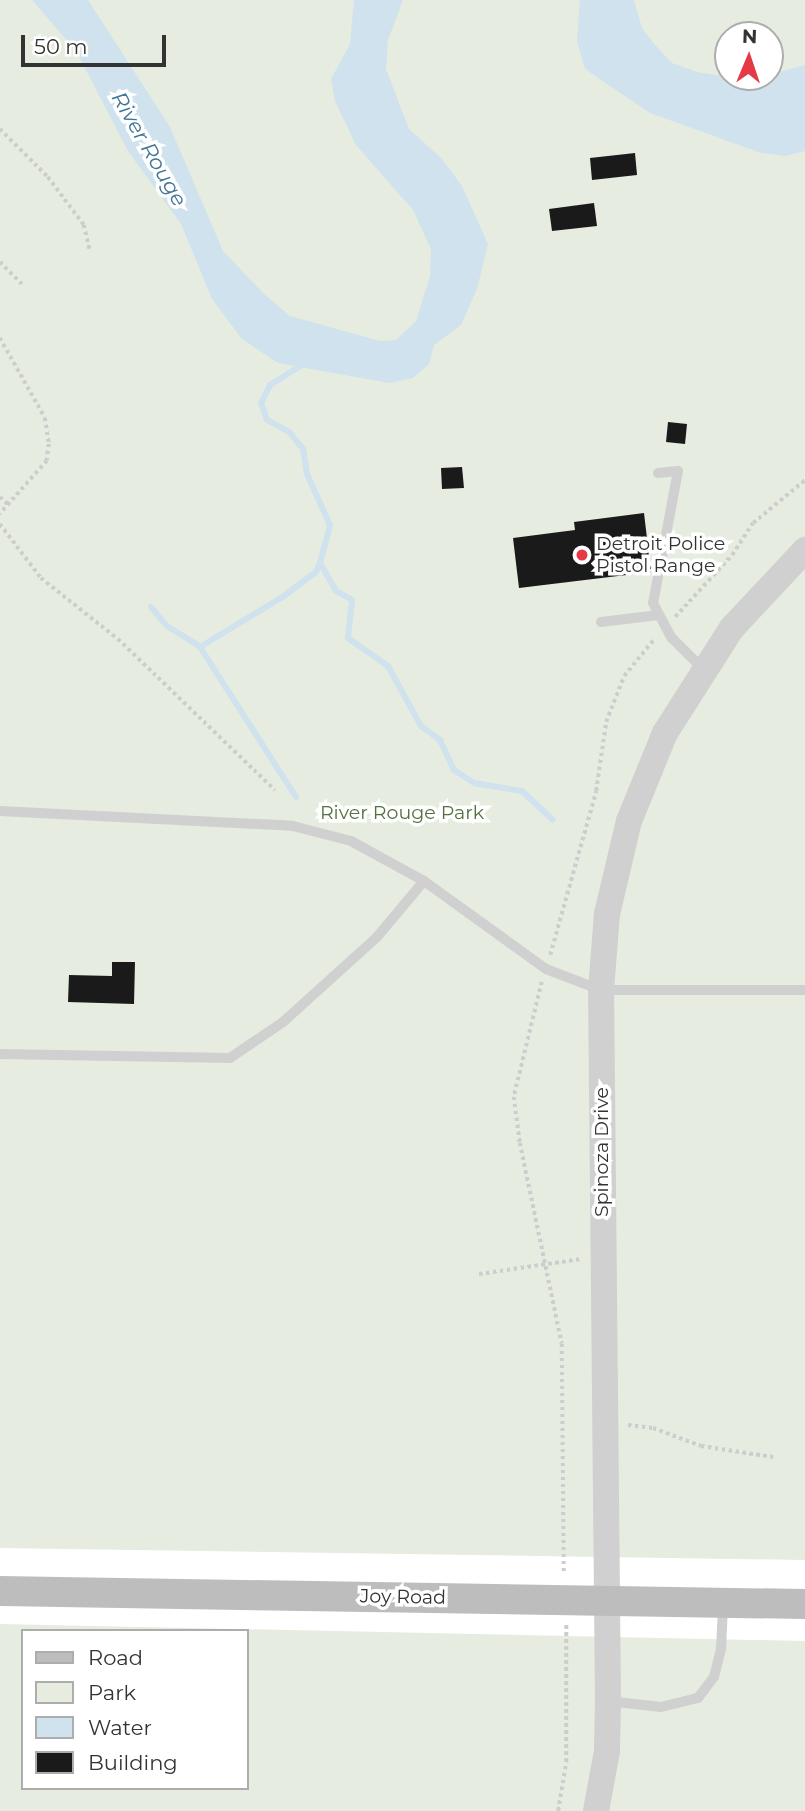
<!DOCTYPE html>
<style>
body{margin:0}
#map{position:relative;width:805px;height:1811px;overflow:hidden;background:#fff;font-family:Montserrat,sans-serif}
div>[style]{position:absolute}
.green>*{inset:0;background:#e6ecdf}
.water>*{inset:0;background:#cfe2ee}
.stream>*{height:6px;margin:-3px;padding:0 3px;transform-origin:3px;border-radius:3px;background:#cfe2ee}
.building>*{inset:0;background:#1a1a1a}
.path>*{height:3.5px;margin-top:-1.75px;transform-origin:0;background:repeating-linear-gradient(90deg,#cdcdcd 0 3.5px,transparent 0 7px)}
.service>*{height:10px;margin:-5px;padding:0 5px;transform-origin:5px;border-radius:5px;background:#d0d0d0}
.tertiary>*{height:26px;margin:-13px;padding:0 13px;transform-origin:13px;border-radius:13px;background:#d0d0d0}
.secondary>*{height:30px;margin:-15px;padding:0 15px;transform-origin:15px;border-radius:15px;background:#bdbdbd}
.dots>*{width:19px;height:19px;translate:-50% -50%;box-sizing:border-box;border:4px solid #fff;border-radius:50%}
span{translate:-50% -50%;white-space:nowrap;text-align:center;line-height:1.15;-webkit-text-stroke:7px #fff;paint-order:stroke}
.poi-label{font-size:19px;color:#333}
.left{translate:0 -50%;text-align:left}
.park-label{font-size:19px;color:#56703f}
.street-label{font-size:19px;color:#333}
.water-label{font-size:21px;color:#3f7597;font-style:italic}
.legend{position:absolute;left:21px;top:1629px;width:228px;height:161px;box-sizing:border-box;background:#fff;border:2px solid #adadad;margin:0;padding:9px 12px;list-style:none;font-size:21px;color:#333}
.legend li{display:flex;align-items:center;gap:14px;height:35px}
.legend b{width:35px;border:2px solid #adadad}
.north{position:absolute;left:714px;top:21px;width:70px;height:70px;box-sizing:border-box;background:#fff;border:2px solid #adadad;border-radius:50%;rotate:2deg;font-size:19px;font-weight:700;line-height:28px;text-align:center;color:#333}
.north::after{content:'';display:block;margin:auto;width:24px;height:32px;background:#e63946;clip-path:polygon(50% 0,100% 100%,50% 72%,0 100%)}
.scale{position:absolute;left:21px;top:35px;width:145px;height:32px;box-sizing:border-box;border:4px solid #333;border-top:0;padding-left:9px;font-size:21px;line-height:24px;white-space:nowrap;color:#333;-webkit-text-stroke:5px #fff;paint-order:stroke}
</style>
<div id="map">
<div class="green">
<i style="clip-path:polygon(evenodd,0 0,805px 0,805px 1560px,0 1548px,0 0,728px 35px,770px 35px,770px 77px,728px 77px,728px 35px)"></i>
<i style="clip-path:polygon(evenodd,0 1624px,805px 1641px,805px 1811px,0 1811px,0 1624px,23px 1631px,247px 1631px,247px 1788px,23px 1788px,23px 1631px)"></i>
</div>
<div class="water">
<i style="clip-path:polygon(32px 0,88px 0,170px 127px,223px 251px,264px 294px,290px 316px,380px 341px,396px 340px,416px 321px,430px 276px,431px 249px,413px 210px,356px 145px,335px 101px,331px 79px,350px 44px,354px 0,403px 0,388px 40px,386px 69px,409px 129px,442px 159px,462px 186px,488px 244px,477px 289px,461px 325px,434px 345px,429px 364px,413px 378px,389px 383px,278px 363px,242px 339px,212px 299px,181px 224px,128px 151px,76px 51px)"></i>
<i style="clip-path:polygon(580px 0,634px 0,642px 28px,655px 45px,672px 63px,697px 72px,749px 80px,805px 65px,805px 151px,786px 156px,761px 153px,650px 113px,585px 69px,577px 41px)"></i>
</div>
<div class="stream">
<i style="left:320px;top:563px;width:32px;rotate:60deg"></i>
<i style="left:336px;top:591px;width:18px;rotate:29deg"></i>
<i style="left:352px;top:600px;width:38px;rotate:96deg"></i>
<i style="left:348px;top:638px;width:49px;rotate:35deg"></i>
<i style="left:388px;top:666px;width:68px;rotate:61.2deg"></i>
<i style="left:421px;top:726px;width:24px;rotate:36deg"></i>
<i style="left:440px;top:740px;width:33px;rotate:65deg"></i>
<i style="left:454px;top:770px;width:24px;rotate:33deg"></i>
<i style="left:474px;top:783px;width:49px;rotate:9.5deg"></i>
<i style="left:522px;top:791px;width:42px;rotate:43.1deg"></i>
<i style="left:151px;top:607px;width:25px;rotate:50deg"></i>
<i style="left:167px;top:626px;width:39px;rotate:32deg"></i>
<i style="left:200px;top:647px;width:178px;rotate:57.4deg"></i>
<i style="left:200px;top:647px;width:95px;rotate:-31.2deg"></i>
<i style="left:281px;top:598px;width:44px;rotate:-36.6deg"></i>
<i style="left:316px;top:572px;width:10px;rotate:-66deg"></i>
<i style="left:320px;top:563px;width:39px;rotate:-75deg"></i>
<i style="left:330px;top:525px;width:56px;rotate:-114.3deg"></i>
<i style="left:307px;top:474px;width:25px;rotate:-99deg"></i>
<i style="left:303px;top:449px;width:22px;rotate:-129deg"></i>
<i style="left:289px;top:432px;width:25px;rotate:-151deg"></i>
<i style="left:267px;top:420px;width:18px;rotate:-109deg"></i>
<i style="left:261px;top:403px;width:20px;rotate:-63deg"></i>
<i style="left:270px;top:385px;width:40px;rotate:-32deg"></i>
</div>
<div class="building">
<i style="clip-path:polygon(635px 153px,637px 175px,592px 180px,590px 158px)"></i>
<i style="clip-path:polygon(594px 203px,597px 226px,552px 231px,549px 209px)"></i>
<i style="clip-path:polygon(668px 422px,687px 424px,685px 444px,666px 442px)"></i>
<i style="clip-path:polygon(462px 467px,464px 488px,442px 489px,441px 468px)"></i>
<i style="clip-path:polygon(644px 513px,651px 572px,519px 588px,513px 538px,575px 530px,574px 522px)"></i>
<i style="clip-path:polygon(112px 962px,135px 962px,134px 1004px,68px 1002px,69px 975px,112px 976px)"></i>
</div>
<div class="path">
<i style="left:0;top:129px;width:68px;rotate:45deg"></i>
<i style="left:48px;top:177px;width:60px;rotate:53.1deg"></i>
<i style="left:84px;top:225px;width:27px;rotate:77deg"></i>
<i style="left:0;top:262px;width:31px;rotate:45deg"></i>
<i style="left:0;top:338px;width:92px;rotate:60.6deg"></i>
<i style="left:45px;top:418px;width:26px;rotate:81deg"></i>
<i style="left:49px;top:444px;width:17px;rotate:97deg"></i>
<i style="left:47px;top:461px;width:71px;rotate:131.6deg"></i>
<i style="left:0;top:497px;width:12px;rotate:42deg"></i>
<i style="left:0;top:524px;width:68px;rotate:52.8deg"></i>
<i style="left:41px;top:578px;width:98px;rotate:38.4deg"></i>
<i style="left:118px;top:639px;width:218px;rotate:43.9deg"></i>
<i style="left:675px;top:617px;width:84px;rotate:-47.4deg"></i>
<i style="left:732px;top:555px;width:38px;rotate:-57deg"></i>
<i style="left:753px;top:523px;width:67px;rotate:-39.6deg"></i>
<i style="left:550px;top:955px;width:170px;rotate:-74.3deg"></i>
<i style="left:596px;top:791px;width:70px;rotate:-81.8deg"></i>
<i style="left:606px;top:722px;width:49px;rotate:-68.6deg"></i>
<i style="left:624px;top:676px;width:49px;rotate:-50.8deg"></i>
<i style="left:542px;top:982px;width:118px;rotate:103.7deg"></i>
<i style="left:514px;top:1097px;width:46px;rotate:82.6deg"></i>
<i style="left:520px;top:1143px;width:205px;rotate:78.2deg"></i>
<i style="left:562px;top:1344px;width:231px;rotate:89.5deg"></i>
<i style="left:479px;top:1274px;width:103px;rotate:-8.4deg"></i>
<i style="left:628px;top:1425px;width:25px;rotate:7deg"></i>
<i style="left:653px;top:1428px;width:51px;rotate:20.6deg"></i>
<i style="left:701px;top:1446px;width:73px;rotate:8.7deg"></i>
<i style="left:558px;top:1811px;width:50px;rotate:-80.7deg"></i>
<i style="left:566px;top:1762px;width:137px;rotate:-90deg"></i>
</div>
<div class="service">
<i style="left:658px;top:473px;width:20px;rotate:-6deg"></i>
<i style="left:678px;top:471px;width:134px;rotate:100.7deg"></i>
<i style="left:653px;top:603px;width:40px;rotate:62deg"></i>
<i style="left:672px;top:638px;width:44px;rotate:45deg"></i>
<i style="left:601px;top:622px;width:58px;rotate:-6.9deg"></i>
<i style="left:0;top:811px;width:293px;rotate:2.9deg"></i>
<i style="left:293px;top:826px;width:60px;rotate:14.5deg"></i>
<i style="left:351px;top:841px;width:83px;rotate:28.7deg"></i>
<i style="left:424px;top:881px;width:150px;rotate:35.8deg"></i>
<i style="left:546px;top:969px;width:59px;rotate:20.9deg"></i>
<i style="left:601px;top:990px;width:204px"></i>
<i style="left:0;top:1054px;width:230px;rotate:1deg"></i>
<i style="left:230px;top:1058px;width:64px;rotate:-34.2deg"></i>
<i style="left:283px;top:1022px;width:127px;rotate:-42.1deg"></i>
<i style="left:377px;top:937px;width:73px;rotate:-50deg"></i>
<i style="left:608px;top:1701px;width:53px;rotate:6.5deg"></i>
<i style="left:661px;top:1707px;width:38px;rotate:-14deg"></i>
<i style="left:698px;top:1698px;width:26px;rotate:-53deg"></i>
<i style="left:714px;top:1677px;width:29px;rotate:-76deg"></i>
<i style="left:721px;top:1649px;width:43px;rotate:-87.3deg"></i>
</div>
<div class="tertiary">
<i style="left:596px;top:1811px;width:61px;rotate:-79.6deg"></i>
<i style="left:607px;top:1751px;width:50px;rotate:-88.9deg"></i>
<i style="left:608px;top:1701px;width:711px;rotate:-90.56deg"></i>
<i style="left:601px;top:990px;width:76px;rotate:-85.5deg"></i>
<i style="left:607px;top:914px;width:96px;rotate:-76.7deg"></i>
<i style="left:629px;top:821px;width:95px;rotate:-67.8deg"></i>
<i style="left:665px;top:733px;width:125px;rotate:-57.5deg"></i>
<i style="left:732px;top:628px;width:107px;rotate:-46.9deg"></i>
</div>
<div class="secondary">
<i style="left:0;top:1591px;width:805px;rotate:0.93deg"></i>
</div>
<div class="dots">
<i style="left:582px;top:555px;background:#e63946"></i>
</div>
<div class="poi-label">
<span class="left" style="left:596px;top:555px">Detroit Police<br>Pistol Range</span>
</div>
<div class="park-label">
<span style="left:402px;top:813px">River Rouge Park</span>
</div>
<div class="street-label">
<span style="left:602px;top:1152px;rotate:-90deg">Spinoza Drive</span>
<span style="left:403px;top:1597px;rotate:1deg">Joy Road</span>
</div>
<div class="water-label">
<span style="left:149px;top:149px;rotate:60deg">River Rouge</span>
</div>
<ul class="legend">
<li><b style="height:9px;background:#bdbdbd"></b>Road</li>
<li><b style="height:19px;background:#e6ecdf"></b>Park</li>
<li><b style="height:19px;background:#cfe2ee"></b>Water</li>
<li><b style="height:19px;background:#1a1a1a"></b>Building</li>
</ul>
<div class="north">N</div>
<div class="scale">50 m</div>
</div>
